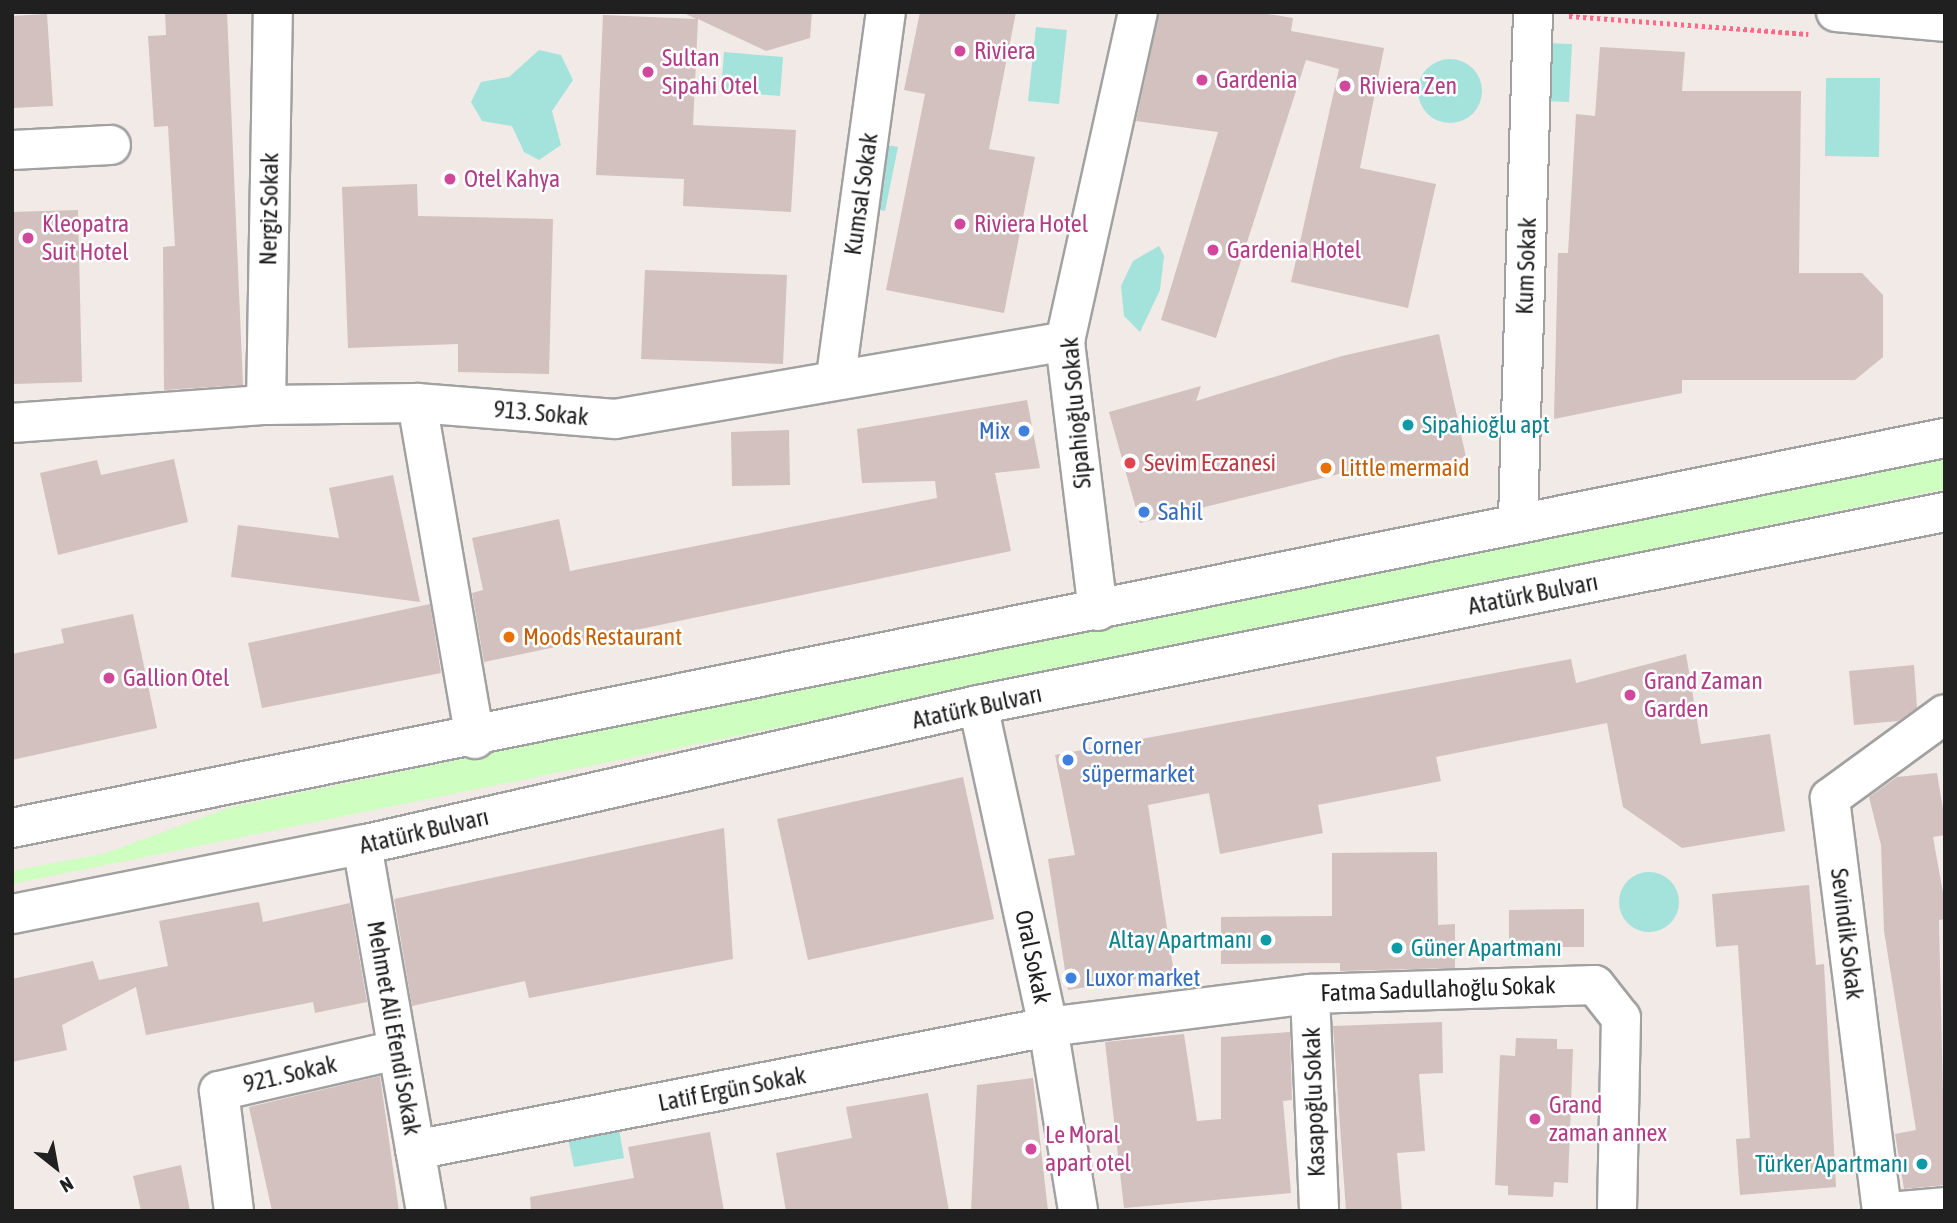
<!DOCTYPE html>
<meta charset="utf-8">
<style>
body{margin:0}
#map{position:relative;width:1957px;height:1223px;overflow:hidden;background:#f1eae6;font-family:"Asap Condensed",sans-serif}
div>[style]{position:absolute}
.park>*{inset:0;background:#cffec1}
.water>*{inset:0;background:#a4e2dc}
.round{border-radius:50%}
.building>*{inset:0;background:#d2c1bf}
.path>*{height:4.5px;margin-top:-2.25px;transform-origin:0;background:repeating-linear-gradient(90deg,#ff6a89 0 3.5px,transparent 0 7px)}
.roads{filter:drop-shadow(2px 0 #a1a1a1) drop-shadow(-2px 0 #a1a1a1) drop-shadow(0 2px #a1a1a1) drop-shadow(0 -2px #a1a1a1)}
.minor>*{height:38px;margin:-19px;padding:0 19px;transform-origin:19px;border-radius:19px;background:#fff}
.dots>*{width:19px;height:19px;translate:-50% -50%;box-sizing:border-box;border:4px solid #fff;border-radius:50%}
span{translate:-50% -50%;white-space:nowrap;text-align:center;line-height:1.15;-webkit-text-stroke:5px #fff;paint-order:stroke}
.hotel-label{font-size:24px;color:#b23c85}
.left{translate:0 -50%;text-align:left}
.street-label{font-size:24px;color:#202020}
.culture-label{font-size:24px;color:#0d838f}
.right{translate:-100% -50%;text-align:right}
.shop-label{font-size:24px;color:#366cbe}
.health-label{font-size:24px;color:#be3a42}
.food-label{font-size:24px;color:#c56008}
.frame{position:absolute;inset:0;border:14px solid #202020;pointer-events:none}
.north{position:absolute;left:21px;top:1132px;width:70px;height:70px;-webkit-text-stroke:5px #fff;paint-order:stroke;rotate:149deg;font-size:19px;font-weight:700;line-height:28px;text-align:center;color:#202020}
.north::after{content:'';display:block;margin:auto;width:24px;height:32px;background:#202020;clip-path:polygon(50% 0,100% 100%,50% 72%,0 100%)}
</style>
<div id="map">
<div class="park">
<i style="clip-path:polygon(1945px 451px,1945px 489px,12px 884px,12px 871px,106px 853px,231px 807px)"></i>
</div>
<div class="water">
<i style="clip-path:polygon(1036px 27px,1067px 30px,1059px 104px,1028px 101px)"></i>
<i style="clip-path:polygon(1546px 43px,1572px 44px,1569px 102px,1544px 101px)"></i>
<i style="clip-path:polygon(539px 50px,561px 55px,573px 80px,552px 111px,561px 145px,539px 160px,524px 152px,512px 126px,482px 121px,471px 102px,481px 82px,509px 77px)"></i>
<i style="clip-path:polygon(724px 52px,783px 57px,780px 96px,721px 91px)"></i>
<i class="round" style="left:1418px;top:59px;width:64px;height:64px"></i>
<i style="clip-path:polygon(1826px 78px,1880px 78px,1879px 157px,1825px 156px)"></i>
<i style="clip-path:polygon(871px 142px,898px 147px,885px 211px,858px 206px)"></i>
<i style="clip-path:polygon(1159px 246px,1164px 256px,1160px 290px,1140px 332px,1124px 316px,1121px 286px,1133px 261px)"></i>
<i class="round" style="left:1619px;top:872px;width:60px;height:60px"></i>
<i style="clip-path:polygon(617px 1118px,624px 1158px,574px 1167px,566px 1128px)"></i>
</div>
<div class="building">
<i style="clip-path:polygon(165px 12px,227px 12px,243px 385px,164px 390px,163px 247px,175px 246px,168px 126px,154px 127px,148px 36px,166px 35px)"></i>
<i style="clip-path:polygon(682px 12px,812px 12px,810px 38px,766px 51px,698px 19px,693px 125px,796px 130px,791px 212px,683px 206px,684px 179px,596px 175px,603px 15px,696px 19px)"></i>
<i style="clip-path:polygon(920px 12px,1016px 12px,989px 149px,1035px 157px,1004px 313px,886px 290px,925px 94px,904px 90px)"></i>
<i style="clip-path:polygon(1159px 12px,1255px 12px,1293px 18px,1291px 31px,1384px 48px,1360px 168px,1436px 184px,1408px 308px,1291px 282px,1339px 69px,1306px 60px,1216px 338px,1161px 320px,1218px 132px,1136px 121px)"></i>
<i style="clip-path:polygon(47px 14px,53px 106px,12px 108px,12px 16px)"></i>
<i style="clip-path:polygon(1600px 47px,1685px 52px,1682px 91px,1801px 91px,1799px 273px,1862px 273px,1883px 295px,1883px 357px,1855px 380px,1682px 380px,1682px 393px,1554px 419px,1558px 253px,1568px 253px,1576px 114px,1595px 116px)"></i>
<i style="clip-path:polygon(417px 184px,418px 216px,553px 219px,549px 374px,458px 372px,458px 344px,348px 348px,342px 187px)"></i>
<i style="clip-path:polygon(78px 210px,82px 382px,12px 384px,12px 212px)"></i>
<i style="clip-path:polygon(645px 270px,787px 275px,783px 364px,641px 359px)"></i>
<i style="clip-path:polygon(1439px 334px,1466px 457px,1369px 478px,1367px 467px,1140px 523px,1109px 412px,1201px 386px,1196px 401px,1342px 356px)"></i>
<i style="clip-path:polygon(1027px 400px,1040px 468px,995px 473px,1011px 551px,484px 662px,472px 593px,483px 590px,472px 538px,559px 519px,570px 571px,937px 498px,935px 481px,862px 483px,857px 429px)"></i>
<i style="clip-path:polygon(789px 430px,790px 485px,732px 486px,731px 432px)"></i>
<i style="clip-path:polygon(174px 459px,188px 522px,58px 555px,40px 473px,97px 460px,101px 475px)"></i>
<i style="clip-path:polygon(393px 475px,420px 602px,231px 577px,238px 525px,339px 538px,329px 488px)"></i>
<i style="clip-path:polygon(430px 604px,441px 673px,262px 708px,248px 643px)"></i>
<i style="clip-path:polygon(133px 614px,157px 728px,12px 760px,12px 654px,64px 643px,61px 629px)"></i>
<i style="clip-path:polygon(1686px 654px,1701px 744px,1770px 734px,1785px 831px,1682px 848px,1623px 807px,1607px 723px,1436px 757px,1441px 781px,1318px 805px,1323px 833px,1220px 854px,1209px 793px,1148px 805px,1174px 973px,1068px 990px,1048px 859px,1075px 855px,1055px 755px,1571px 659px,1576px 683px)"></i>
<i style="clip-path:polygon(1914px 665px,1917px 708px,1898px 721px,1854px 725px,1849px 671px)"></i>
<i style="clip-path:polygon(1937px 773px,1945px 821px,1945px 835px,1933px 837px,1945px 904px,1945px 919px,1939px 920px,1945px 1185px,1904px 1189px,1895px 1134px,1916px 1130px,1884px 931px,1881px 845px,1869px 797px,1897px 777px)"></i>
<i style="clip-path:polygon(963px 777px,994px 919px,808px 960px,777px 819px)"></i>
<i style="clip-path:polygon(724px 828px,733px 959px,529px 998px,525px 981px,412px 1006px,394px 899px)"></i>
<i style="clip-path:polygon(1437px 852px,1438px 925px,1455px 924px,1455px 968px,1340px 971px,1340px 963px,1221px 964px,1221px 917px,1332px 916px,1332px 853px)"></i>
<i style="clip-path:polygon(1809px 885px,1816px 965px,1824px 964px,1836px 1187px,1740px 1195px,1736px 1139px,1750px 1138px,1738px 945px,1716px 947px,1712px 894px)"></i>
<i style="clip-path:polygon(259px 902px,263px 922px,350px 903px,367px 1002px,315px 1013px,313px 1002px,146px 1035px,136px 987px,62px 1025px,67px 1050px,12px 1062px,12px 979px,93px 961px,99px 980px,168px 966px,159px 921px)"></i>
<i style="clip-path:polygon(1584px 909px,1584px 947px,1509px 947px,1509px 910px)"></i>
<i style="clip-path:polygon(1442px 1022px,1443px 1073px,1419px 1074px,1425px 1151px,1397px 1153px,1402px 1211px,1346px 1211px,1333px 1026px)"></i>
<i style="clip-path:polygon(1290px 1032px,1292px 1100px,1283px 1101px,1291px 1193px,1124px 1208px,1105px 1042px,1184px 1034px,1197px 1121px,1221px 1119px,1221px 1037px)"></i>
<i style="clip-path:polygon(1516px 1038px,1557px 1039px,1557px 1049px,1573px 1049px,1568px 1183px,1554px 1182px,1553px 1197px,1508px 1195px,1508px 1186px,1495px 1185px,1500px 1055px,1515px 1056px)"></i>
<i style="clip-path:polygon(380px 1076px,399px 1211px,272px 1211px,249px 1107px)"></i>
<i style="clip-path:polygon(1033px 1078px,1048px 1211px,971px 1211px,977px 1085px)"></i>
<i style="clip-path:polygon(928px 1093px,949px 1211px,786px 1211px,776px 1153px,852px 1138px,846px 1107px)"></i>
<i style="clip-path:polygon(710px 1132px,724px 1211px,531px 1211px,530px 1197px,634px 1178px,628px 1147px)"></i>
<i style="clip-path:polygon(181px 1165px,190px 1211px,141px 1211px,133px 1176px)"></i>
</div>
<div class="path">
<i style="left:1569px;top:16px;width:240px;rotate:4.3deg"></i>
</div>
<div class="roads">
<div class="minor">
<i style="left:1836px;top:12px;width:109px;rotate:5.2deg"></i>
<i style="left:12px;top:150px;width:99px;rotate:-2.9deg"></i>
<i style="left:836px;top:376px;width:367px;rotate:-82.2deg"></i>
<i style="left:417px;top:403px;width:341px;rotate:80.2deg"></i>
<i style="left:266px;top:405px;width:393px;rotate:-89deg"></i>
<i style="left:12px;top:423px;width:255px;rotate:-4.1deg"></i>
<i style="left:266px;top:405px;width:151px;rotate:-0.8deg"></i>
<i style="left:417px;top:403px;width:199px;rotate:4.6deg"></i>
<i style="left:615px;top:419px;width:457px;rotate:-9.8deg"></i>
<i style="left:1518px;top:520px;width:508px;rotate:-88.31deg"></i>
<i style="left:1098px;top:611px;width:272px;rotate:-97deg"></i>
<i style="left:1065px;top:341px;width:337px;rotate:-77.5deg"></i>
<i style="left:978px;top:705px;width:330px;rotate:77.7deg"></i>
<i style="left:1048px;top:1027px;width:186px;rotate:80.7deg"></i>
<i style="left:12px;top:828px;width:1972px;rotate:-11.41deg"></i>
<i style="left:362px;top:845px;width:372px;rotate:80.1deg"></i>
<i style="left:12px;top:914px;width:357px;rotate:-11.2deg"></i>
<i style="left:362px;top:845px;width:632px;rotate:-12.8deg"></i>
<i style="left:978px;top:705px;width:986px;rotate:-11.29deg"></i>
<i style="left:1310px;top:994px;width:217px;rotate:87.6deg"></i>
<i style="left:415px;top:1150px;width:645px;rotate:-11deg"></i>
<i style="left:1048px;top:1027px;width:264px;rotate:-7.2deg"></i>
<i style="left:1310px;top:994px;width:285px;rotate:-1.8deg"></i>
<i style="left:1595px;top:985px;width:42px;rotate:51.8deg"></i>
<i style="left:1621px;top:1018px;width:193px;rotate:91.2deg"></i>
<i style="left:234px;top:1211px;width:121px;rotate:-97.1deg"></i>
<i style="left:219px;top:1091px;width:183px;rotate:-13deg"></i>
<i style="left:1882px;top:1211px;width:416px;rotate:-97.2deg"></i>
<i style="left:1830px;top:798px;width:142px;rotate:-36.1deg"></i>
<i style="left:1900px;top:1211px;width:45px;rotate:-5.1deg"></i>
</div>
</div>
<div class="dots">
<i style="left:960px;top:51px;background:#d1479c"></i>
<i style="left:648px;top:72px;background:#d1479c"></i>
<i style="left:1202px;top:80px;background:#d1479c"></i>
<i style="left:1345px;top:86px;background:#d1479c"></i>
<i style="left:450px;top:179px;background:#d1479c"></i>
<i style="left:960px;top:224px;background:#d1479c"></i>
<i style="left:28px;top:238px;background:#d1479c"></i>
<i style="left:1213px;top:250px;background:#d1479c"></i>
<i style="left:1408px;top:425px;background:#0f9aa8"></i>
<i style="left:1024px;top:431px;background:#3f7fe0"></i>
<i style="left:1130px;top:463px;background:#e0444e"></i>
<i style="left:1326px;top:468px;background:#e8710a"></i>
<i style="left:1144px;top:512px;background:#3f7fe0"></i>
<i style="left:509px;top:637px;background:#e8710a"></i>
<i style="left:109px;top:678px;background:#d1479c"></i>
<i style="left:1630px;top:695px;background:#d1479c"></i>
<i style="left:1068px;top:760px;background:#3f7fe0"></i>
<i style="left:1266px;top:940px;background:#0f9aa8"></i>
<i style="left:1397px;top:948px;background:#0f9aa8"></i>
<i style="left:1071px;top:978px;background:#3f7fe0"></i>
<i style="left:1535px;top:1119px;background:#d1479c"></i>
<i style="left:1031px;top:1149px;background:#d1479c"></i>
<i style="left:1922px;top:1164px;background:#0f9aa8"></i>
</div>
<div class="hotel-label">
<span class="left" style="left:974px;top:51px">Riviera</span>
<span class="left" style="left:662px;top:72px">Sultan<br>Sipahi Otel</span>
<span class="left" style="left:1216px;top:80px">Gardenia</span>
<span class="left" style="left:1359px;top:86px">Riviera Zen</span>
<span class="left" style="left:464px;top:179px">Otel Kahya</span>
<span class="left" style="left:42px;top:238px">Kleopatra<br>Suit Hotel</span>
<span class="left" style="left:974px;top:224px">Riviera Hotel</span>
<span class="left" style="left:1227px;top:250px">Gardenia Hotel</span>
<span class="left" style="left:123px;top:678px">Gallion Otel</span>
<span class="left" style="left:1644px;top:695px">Grand Zaman<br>Garden</span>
<span class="left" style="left:1549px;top:1119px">Grand<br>zaman annex</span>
<span class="left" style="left:1045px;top:1149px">Le Moral<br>apart otel</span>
</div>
<div class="street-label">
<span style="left:861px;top:194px;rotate:-82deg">Kumsal Sokak</span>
<span style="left:269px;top:209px;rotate:-89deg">Nergiz Sokak</span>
<span style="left:1526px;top:266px;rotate:-88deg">Kum Sokak</span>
<span style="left:541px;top:413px;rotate:5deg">913. Sokak</span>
<span style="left:1076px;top:413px;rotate:-95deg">Sipahioğlu Sokak</span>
<span style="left:1533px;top:594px;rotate:-11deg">Atatürk Bulvarı</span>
<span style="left:977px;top:707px;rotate:-12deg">Atatürk Bulvarı</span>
<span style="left:424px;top:831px;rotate:-13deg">Atatürk Bulvarı</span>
<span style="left:1847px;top:934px;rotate:83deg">Sevindik Sokak</span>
<span style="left:1033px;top:957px;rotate:78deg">Oral Sokak</span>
<span style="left:1438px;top:989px;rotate:-2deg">Fatma Sadullahoğlu Sokak</span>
<span style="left:394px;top:1028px;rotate:80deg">Mehmet Ali Efendi Sokak</span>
<span style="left:290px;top:1074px;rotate:-13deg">921. Sokak</span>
<span style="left:732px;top:1089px;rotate:-11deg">Latif Ergün Sokak</span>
<span style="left:1314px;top:1102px;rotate:-92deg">Kasapoğlu Sokak</span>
</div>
<div class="culture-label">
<span class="left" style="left:1422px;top:425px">Sipahioğlu apt</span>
<span class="right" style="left:1252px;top:940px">Altay Apartmanı</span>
<span class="left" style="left:1411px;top:948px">Güner Apartmanı</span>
<span class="right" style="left:1908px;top:1164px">Türker Apartmanı</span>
</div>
<div class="shop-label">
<span class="right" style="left:1010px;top:431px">Mix</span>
<span class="left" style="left:1158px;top:512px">Sahil</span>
<span class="left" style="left:1082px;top:760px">Corner<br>süpermarket</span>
<span class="left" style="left:1085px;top:978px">Luxor market</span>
</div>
<div class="health-label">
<span class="left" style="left:1144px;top:463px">Sevim Eczanesi</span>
</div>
<div class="food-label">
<span class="left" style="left:1340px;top:468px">Little mermaid</span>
<span class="left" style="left:523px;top:637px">Moods Restaurant</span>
</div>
<div class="frame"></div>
<div class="north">N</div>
</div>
